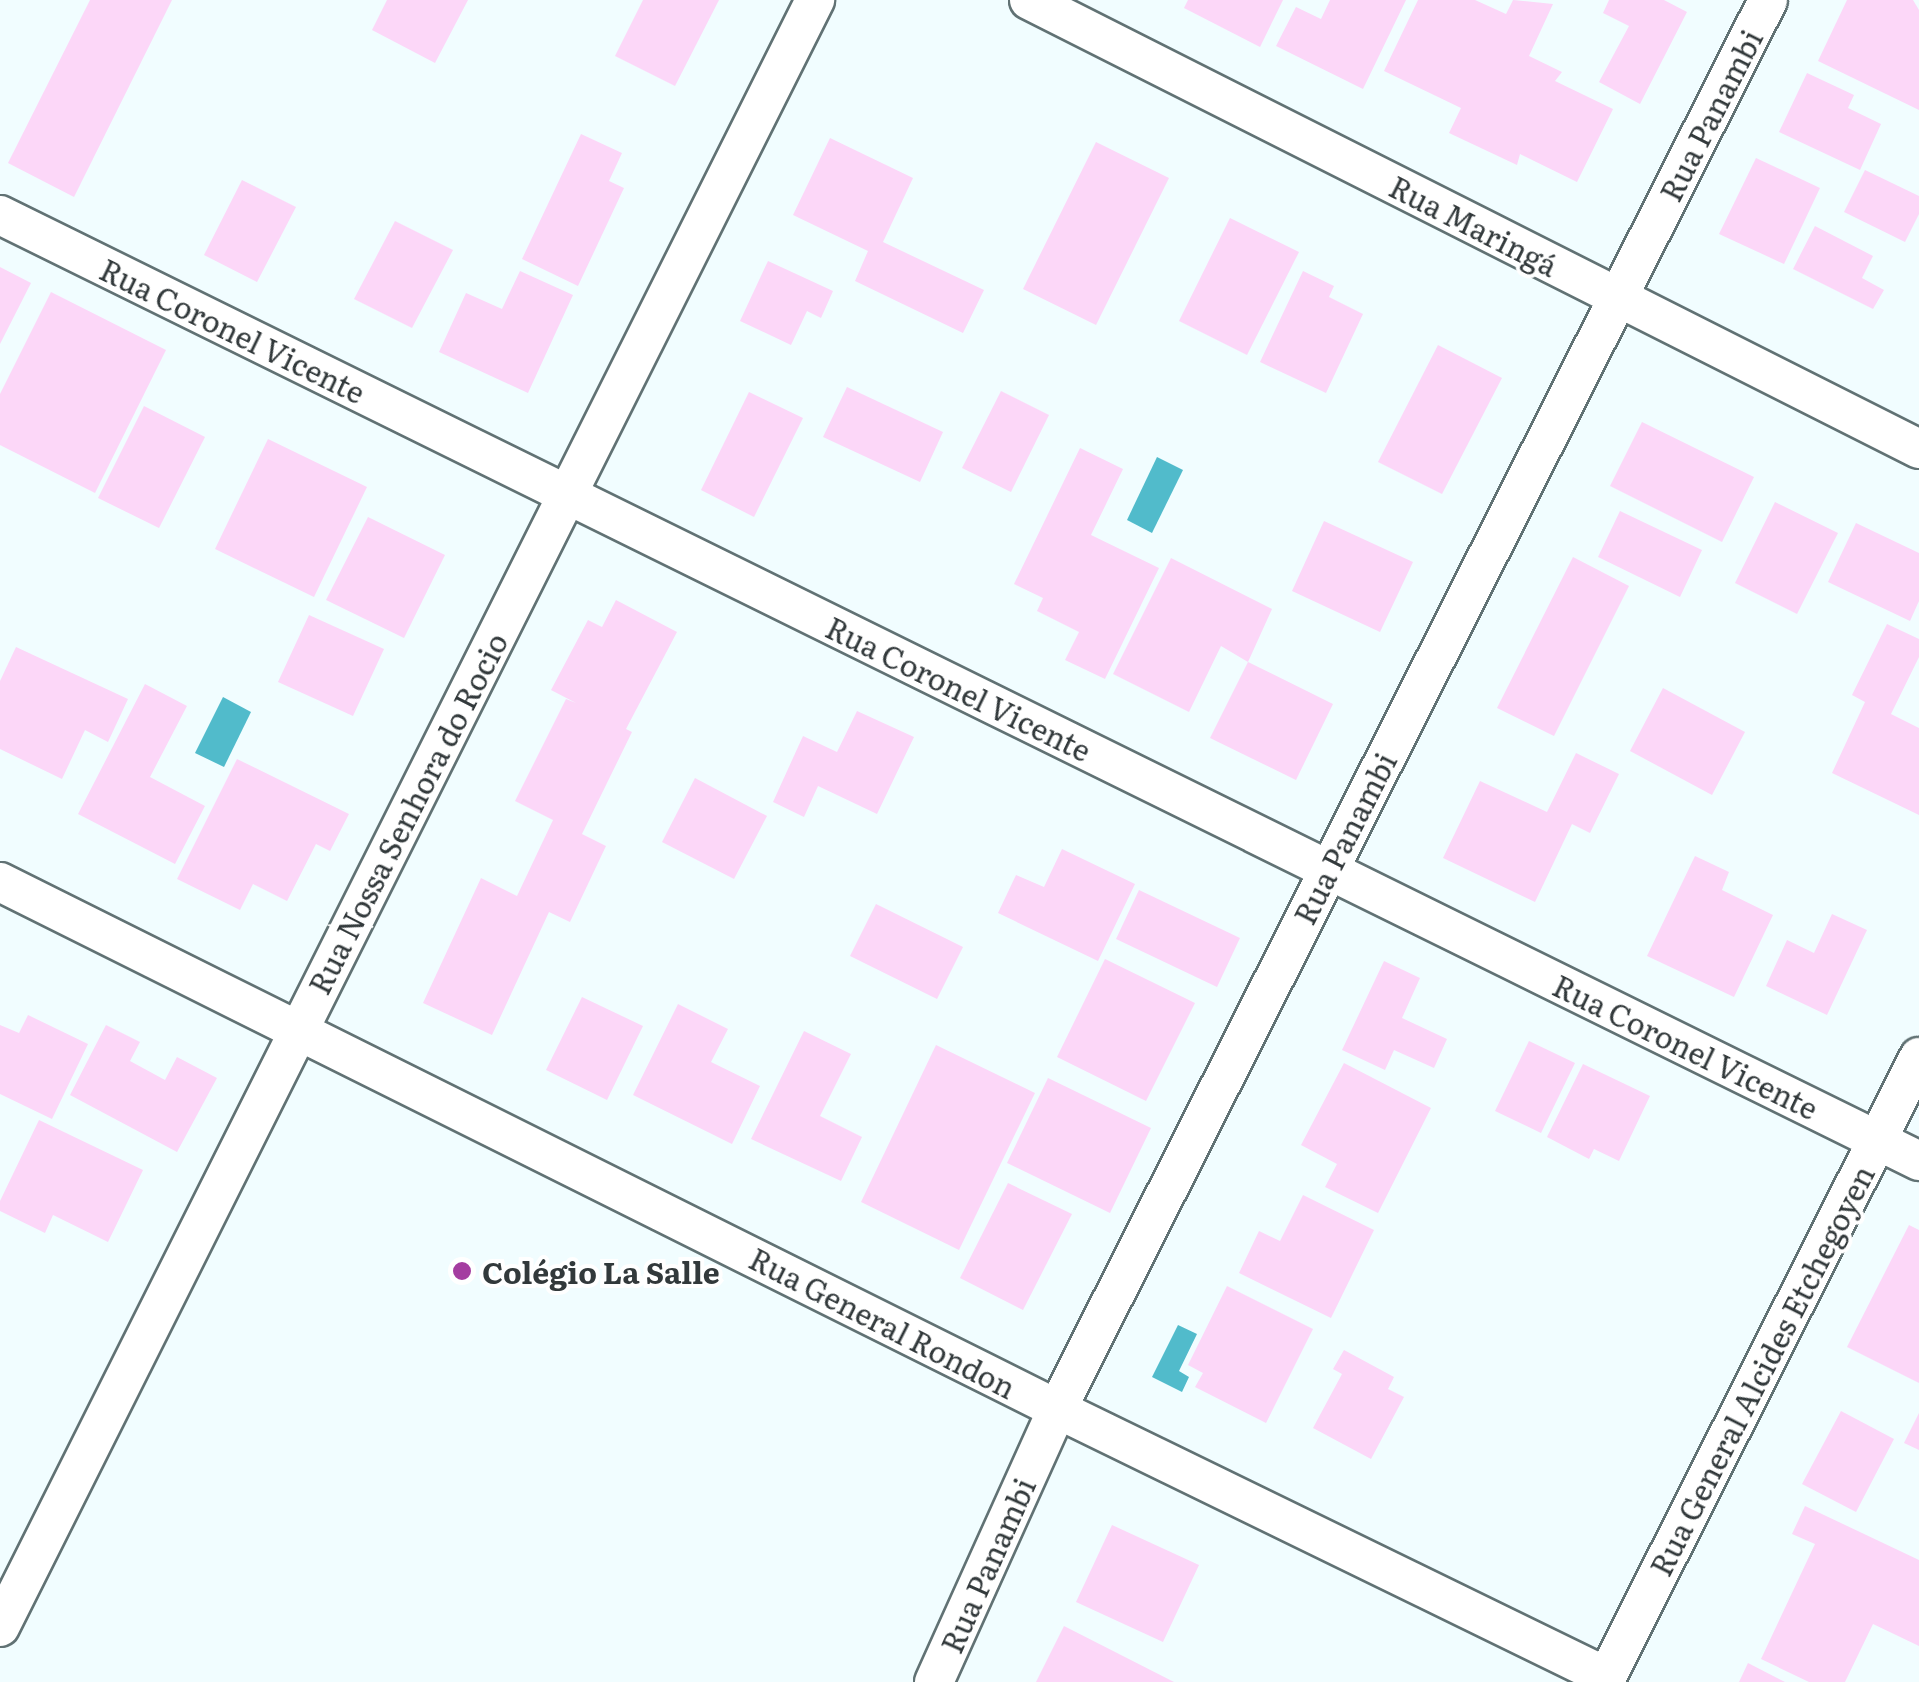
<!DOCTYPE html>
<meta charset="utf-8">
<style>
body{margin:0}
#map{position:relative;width:1919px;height:1682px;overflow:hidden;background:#f1fdff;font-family:Literata,serif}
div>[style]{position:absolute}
.water>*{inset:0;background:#51bbcb}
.building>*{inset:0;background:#fcd7f8}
.roads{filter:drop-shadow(2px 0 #617274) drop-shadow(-2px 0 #617274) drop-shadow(0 2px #617274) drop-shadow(0 -2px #617274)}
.street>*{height:38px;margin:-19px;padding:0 19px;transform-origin:19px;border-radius:19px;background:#fff}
.dots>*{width:28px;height:28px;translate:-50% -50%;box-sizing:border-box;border:5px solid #fff;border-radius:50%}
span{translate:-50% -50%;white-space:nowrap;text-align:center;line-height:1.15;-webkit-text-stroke:8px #fff;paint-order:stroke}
.street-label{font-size:30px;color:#32393b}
.poi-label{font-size:30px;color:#32393b;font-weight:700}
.left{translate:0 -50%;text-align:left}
</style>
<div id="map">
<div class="water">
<i style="clip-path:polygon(1157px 457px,1183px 470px,1152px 533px,1127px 520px)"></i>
<i style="clip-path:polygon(223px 697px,251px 712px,224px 767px,195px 753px)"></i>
<i style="clip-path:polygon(1178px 1325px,1197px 1334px,1179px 1371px,1189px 1377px,1182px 1392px,1152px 1377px)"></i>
</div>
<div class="building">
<i style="clip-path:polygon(90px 0,172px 0,74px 197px,8px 163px)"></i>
<i style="clip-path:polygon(387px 0,468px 0,435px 63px,372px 30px)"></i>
<i style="clip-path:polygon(643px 0,719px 0,675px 86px,615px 56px)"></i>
<i style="clip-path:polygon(1188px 0,1283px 0,1260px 47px,1184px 8px)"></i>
<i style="clip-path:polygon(1330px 0,1406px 0,1363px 89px,1276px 46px,1296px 7px,1321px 19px)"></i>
<i style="clip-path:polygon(1418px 0,1475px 0,1506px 14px,1513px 0,1553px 4px,1529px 56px,1562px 72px,1555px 81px,1613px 109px,1577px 182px,1520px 154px,1517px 165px,1449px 133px,1461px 108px,1384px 71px)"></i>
<i style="clip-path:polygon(1609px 0,1664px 0,1687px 12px,1640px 104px,1599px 82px,1629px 26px,1603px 13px)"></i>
<i style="clip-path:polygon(1847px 0,1913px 0,1919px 10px,1919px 110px,1818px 61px)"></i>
<i style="clip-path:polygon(1807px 73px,1854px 95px,1848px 108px,1881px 124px,1860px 170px,1779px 132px)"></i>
<i style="clip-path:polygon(581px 134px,622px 153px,609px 181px,624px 188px,578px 286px,522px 259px)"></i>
<i style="clip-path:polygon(830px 138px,913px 178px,883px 242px,984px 290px,963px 333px,855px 281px,868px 251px,793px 215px)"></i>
<i style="clip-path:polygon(1096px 142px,1169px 178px,1096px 325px,1023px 289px)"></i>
<i style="clip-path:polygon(1756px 158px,1820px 188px,1784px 264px,1719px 234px)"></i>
<i style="clip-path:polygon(1865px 170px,1919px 196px,1919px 214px,1905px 242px,1844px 212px)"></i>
<i style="clip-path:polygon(242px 180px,296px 207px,257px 282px,204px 255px)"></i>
<i style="clip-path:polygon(1230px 218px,1299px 252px,1247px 355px,1179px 321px)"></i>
<i style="clip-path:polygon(395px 221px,453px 250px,412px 328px,354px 299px)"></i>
<i style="clip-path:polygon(1815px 226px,1873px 256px,1862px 278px,1884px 290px,1873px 309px,1793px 269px)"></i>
<i style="clip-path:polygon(768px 261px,833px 291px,821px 318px,807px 311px,791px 345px,740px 321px)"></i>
<i style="clip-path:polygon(0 267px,31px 283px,0 344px)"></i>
<i style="clip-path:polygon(520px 271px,573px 295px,528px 393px,439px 352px,466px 293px,502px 309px)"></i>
<i style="clip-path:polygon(1303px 271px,1334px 286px,1329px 297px,1363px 314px,1326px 393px,1260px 362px)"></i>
<i style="clip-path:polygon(51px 292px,166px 350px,95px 493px,0 445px,0 394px)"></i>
<i style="clip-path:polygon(1438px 345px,1502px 378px,1442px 494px,1378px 462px)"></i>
<i style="clip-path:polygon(847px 387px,943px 432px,920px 482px,823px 437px)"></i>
<i style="clip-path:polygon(1001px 391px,1049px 415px,1011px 492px,962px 468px)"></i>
<i style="clip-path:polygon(749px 392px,803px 418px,754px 517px,701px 490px)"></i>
<i style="clip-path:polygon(144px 406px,205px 437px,159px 528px,98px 498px)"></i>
<i style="clip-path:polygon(1642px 422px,1754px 477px,1722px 542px,1610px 486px)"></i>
<i style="clip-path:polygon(268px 439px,367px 487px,314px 597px,215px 549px)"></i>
<i style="clip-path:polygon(1080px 448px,1123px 469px,1091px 535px,1159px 568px,1105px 679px,1065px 660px,1079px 632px,1037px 611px,1043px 598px,1014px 584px)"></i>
<i style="clip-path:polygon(1775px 502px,1838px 533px,1797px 614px,1735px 583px)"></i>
<i style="clip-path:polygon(1620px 511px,1702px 550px,1680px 597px,1598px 557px)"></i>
<i style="clip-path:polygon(368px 517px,445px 555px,404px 638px,326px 600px)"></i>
<i style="clip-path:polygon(1324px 521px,1413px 562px,1380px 632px,1292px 591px)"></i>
<i style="clip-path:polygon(1856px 523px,1919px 553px,1919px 601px,1910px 621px,1828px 582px)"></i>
<i style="clip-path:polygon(1573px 557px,1629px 586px,1554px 736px,1497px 708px)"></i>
<i style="clip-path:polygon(1171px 558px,1272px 609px,1248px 662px,1221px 646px,1189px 712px,1113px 674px)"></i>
<i style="clip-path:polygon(616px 600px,677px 632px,626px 729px,632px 732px,582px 834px,606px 846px,570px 922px,549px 912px,492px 1035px,423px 1003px,481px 878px,517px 896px,553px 820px,515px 801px,566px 699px,576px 703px,551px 690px,588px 620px,602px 627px)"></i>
<i style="clip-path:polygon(309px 615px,384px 649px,353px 716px,278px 682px)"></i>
<i style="clip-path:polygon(1887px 624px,1919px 639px,1919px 657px,1891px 714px,1919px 728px,1919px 815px,1832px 773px,1865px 702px,1852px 695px)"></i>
<i style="clip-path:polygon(16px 647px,128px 699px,108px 742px,85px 730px,62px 779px,0 749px,0 681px)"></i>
<i style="clip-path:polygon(1248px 662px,1333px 704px,1296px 780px,1210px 738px)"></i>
<i style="clip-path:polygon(145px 684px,187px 706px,150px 777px,205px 806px,175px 864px,78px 814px)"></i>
<i style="clip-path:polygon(1663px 688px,1745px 732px,1712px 795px,1630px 751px)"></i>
<i style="clip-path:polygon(857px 711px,914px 737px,877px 814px,818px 786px,804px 817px,773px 802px,803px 736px,837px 752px)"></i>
<i style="clip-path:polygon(1576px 753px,1619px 774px,1590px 833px,1572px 824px,1535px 902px,1443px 858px,1480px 781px,1547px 812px)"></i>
<i style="clip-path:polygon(237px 759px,349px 814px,330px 851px,316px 844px,287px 901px,253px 884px,240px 910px,177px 879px)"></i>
<i style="clip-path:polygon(695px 778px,767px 816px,734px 879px,662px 842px)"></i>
<i style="clip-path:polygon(1062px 849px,1135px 884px,1098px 961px,998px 913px,1016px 875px,1044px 887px)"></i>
<i style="clip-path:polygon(1695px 856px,1729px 872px,1722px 890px,1773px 915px,1734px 997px,1647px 956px)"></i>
<i style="clip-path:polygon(1139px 890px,1240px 938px,1217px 987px,1116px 939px)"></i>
<i style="clip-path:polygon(876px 904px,963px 947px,937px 999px,850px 956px)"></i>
<i style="clip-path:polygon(1832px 914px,1867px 930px,1827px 1015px,1766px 986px,1787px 940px,1814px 953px)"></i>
<i style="clip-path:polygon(1105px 959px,1195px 1003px,1146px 1101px,1057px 1057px)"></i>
<i style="clip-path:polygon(1384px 961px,1420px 978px,1402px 1018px,1447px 1039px,1434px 1068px,1394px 1050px,1385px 1070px,1342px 1050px)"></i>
<i style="clip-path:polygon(582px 997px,643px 1026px,607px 1100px,546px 1070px)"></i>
<i style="clip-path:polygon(678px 1004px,728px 1029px,711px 1062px,760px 1086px,732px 1144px,633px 1095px)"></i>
<i style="clip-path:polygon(28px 1015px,88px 1044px,52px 1119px,0 1094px,0 1025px,19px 1033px)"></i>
<i style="clip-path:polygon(106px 1025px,140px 1042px,130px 1061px,165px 1080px,177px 1057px,217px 1078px,177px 1152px,70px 1095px)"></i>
<i style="clip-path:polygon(804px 1031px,851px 1054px,820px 1116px,862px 1137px,841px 1181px,751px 1139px)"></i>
<i style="clip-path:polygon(1529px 1041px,1575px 1063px,1541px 1133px,1495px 1111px)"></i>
<i style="clip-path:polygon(936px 1045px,1035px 1093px,959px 1250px,861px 1202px)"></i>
<i style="clip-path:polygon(1344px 1063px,1431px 1108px,1378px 1213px,1325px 1187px,1337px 1164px,1301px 1145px)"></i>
<i style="clip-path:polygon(1583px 1064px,1650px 1096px,1619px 1161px,1594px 1149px,1589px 1159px,1547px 1137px)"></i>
<i style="clip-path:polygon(1048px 1078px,1151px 1128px,1110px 1213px,1007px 1163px)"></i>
<i style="clip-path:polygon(39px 1120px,143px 1170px,108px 1242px,53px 1215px,45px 1233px,0 1211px,0 1201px)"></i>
<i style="clip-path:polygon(1008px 1183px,1072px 1214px,1023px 1310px,960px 1278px)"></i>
<i style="clip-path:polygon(1303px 1195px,1374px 1230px,1331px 1318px,1239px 1273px,1259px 1231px,1280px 1241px)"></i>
<i style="clip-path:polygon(1909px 1225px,1919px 1230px,1919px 1383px,1847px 1347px)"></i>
<i style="clip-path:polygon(1227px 1286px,1313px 1329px,1266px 1423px,1195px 1387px,1203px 1373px,1188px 1365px)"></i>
<i style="clip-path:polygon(1344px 1350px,1394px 1377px,1388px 1389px,1404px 1397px,1371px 1459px,1313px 1428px,1342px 1374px,1333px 1369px)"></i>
<i style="clip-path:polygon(1841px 1411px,1894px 1439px,1856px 1512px,1802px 1484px)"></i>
<i style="clip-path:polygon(1919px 1413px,1919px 1450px,1904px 1443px)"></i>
<i style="clip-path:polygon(1805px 1506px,1919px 1560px,1919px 1646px,1873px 1624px,1845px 1682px,1809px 1682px,1761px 1659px,1815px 1544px,1792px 1534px)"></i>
<i style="clip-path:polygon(1112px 1525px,1199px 1565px,1163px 1642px,1076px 1602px)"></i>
<i style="clip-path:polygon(1064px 1626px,1174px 1682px,1036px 1682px)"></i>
<i style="clip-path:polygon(1748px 1663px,1785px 1682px,1739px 1682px)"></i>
</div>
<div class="roads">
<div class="street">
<i style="left:1029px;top:0;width:997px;rotate:26.77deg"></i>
<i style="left:0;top:215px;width:2140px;rotate:26.24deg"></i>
<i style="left:0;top:882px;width:1181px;rotate:26.5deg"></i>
<i style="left:1057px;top:1409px;width:612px;rotate:25.98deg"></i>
<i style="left:0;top:1627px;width:1820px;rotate:-63.39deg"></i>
<i style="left:934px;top:1682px;width:299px;rotate:-65.7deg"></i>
<i style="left:1057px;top:1409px;width:1578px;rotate:-63.22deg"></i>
<i style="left:1604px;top:1682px;width:700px;rotate:-63.25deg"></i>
</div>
</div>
<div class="dots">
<i style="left:462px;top:1271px;background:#a43da0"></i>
</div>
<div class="street-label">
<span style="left:1710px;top:115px;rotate:-63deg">Rua Panambi</span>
<span style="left:1474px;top:225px;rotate:27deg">Rua Maringá</span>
<span style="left:233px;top:330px;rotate:26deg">Rua Coronel Vicente</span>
<span style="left:959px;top:688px;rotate:26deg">Rua Coronel Vicente</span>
<span style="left:407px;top:813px;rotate:-63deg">Rua Nossa Senhora do Rocio</span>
<span style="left:1344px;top:838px;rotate:-63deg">Rua Panambi</span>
<span style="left:1686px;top:1046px;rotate:26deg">Rua Coronel Vicente</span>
<span style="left:883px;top:1322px;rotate:27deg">Rua General Rondon</span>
<span style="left:1761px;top:1370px;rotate:-63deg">Rua General Alcides Etchegoyen</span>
<span style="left:987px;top:1565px;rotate:-66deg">Rua Panambi</span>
</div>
<div class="poi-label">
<span class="left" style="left:482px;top:1271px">Colégio La Salle</span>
</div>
</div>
